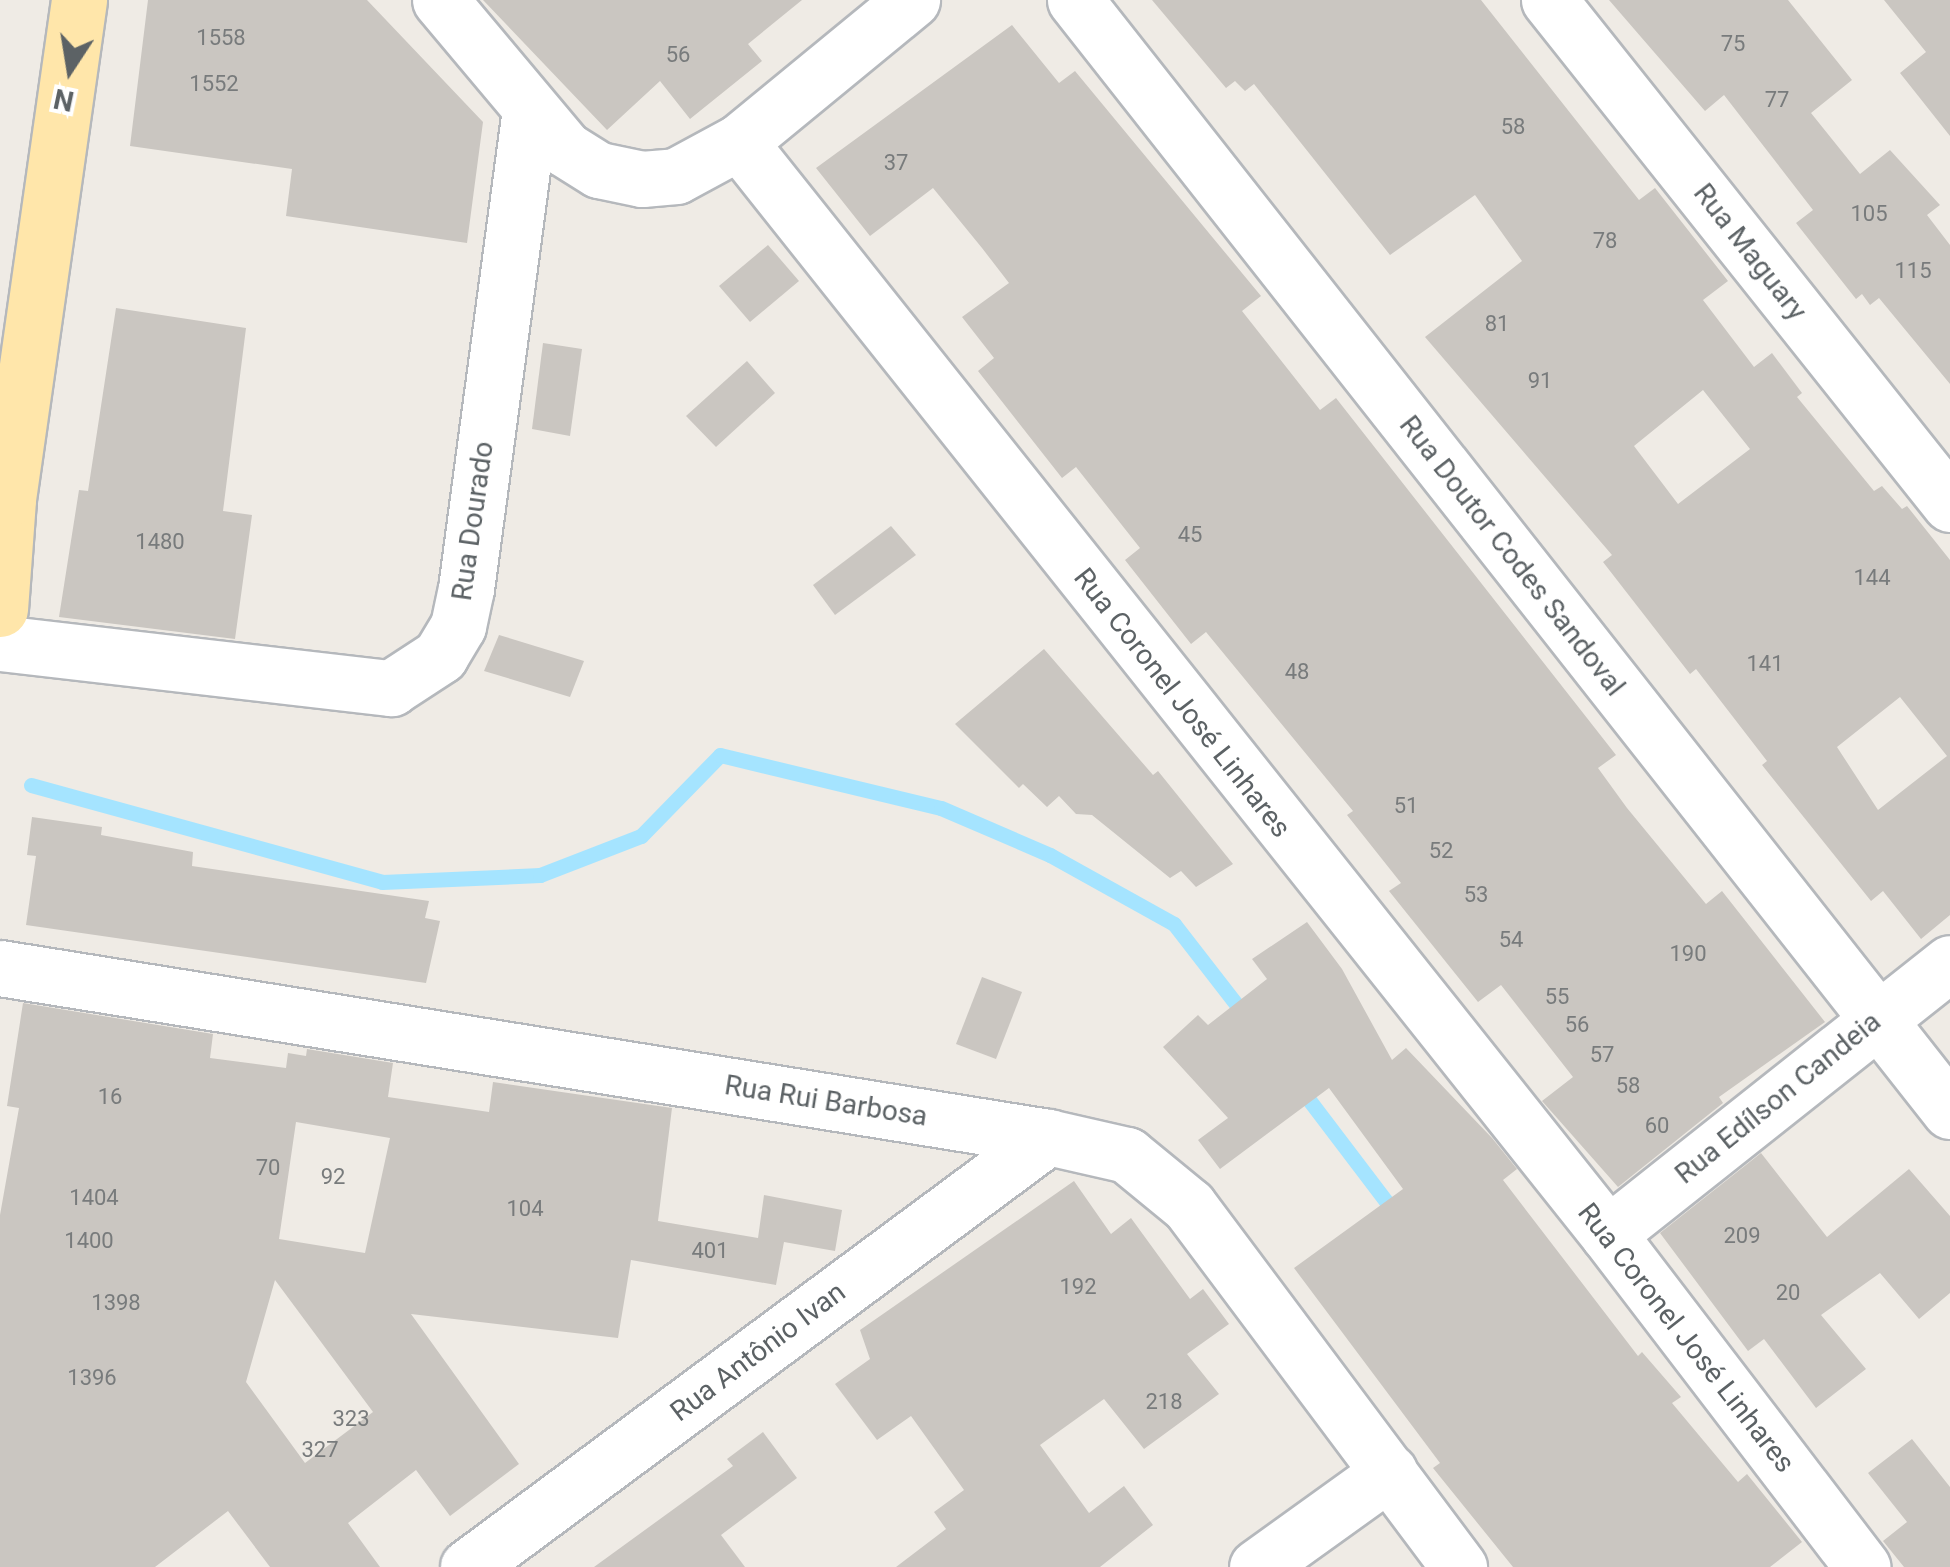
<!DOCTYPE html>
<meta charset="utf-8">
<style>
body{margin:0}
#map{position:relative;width:1950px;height:1567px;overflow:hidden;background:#efebe5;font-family:Roboto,sans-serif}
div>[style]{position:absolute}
.stream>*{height:15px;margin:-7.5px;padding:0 7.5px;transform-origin:7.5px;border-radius:7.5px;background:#a5e4ff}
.building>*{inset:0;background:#cac6c1}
.roads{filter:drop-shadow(2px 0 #b5b8bc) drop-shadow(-2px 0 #b5b8bc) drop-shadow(0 2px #b5b8bc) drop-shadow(0 -2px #b5b8bc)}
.minor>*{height:55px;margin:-27.5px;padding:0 27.5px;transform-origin:27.5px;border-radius:27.5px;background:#fff}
.major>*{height:55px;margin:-27.5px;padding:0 27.5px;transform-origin:27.5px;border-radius:27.5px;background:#ffe6aa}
span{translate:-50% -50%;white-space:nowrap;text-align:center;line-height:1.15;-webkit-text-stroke:8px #fff;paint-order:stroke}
.number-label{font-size:22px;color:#787b7c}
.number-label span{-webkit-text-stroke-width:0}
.street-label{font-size:28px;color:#5c6265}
.north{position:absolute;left:20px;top:20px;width:100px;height:100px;-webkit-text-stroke:8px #fff;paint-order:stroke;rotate:192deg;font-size:28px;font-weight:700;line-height:40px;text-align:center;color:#5c6265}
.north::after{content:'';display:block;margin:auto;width:35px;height:45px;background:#5c6265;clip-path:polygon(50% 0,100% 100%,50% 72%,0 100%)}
</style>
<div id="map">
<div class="stream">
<i style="left:31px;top:785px;width:364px;rotate:15.4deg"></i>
<i style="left:382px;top:882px;width:158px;rotate:-2.5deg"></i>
<i style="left:540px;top:875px;width:108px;rotate:-21.1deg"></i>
<i style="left:641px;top:836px;width:113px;rotate:-45.7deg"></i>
<i style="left:720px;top:755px;width:227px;rotate:13.5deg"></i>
<i style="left:941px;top:808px;width:119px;rotate:23.3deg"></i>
<i style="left:1050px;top:855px;width:142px;rotate:29.1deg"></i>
<i style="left:1174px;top:924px;width:119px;rotate:52.2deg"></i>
<i style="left:1300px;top:1088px;width:162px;rotate:52.8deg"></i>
</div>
<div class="building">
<i style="clip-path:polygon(148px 0,367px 0,483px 122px,467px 243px,286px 216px,292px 169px,130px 146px)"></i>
<i style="clip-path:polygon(483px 0,802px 0,748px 44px,762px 61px,690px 119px,660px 81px,607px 130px)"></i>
<i style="clip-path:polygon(evenodd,1152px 0,1481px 0,1639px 200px,1655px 188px,1728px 281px,1703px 300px,1754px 367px,1772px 353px,1802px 393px,1797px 397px,1874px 491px,1882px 486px,1902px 509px,1907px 506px,1950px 560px,1950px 915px,1921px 939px,1883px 891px,1871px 901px,1762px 765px,1767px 761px,1696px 669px,1690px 674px,1603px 562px,1612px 555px,1425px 337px,1522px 261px,1475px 195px,1390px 255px,1254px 84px,1245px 91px,1235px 81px,1226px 88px,1152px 0,1703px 390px,1750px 449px,1678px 504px,1634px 446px,1703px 390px,1152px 0,1900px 697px,1947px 756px,1878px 810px,1837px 747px,1900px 697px)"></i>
<i style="clip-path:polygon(1609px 0,1788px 0,1852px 80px,1811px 113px,1860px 174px,1890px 150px,1940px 205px,1927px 215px,1950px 245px,1950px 384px,1879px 298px,1870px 305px,1862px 294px,1856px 299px,1796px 223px,1813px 210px,1724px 95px,1705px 111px)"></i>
<i style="clip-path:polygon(1884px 0,1950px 0,1950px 136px,1900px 73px,1926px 52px)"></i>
<i style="clip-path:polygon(1012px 25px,1059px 83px,1075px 71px,1261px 296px,1242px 311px,1320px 410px,1336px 398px,1616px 755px,1598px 768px,1627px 808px,1706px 904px,1722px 891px,1825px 1022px,1719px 1097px,1723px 1103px,1618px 1187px,1542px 1101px,1573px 1077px,1501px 985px,1478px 1002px,1389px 891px,1401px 883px,1347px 815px,1353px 811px,1206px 632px,1191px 644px,1125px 560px,1140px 548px,1076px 467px,1062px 478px,978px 371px,994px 358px,962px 317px,1009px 283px,982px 248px,933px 188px,870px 236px,816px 168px)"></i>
<i style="clip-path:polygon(768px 245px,799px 281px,750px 322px,719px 286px)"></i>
<i style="clip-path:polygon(116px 308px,246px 328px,223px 511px,252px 515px,235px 639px,59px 617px,79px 490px,88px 491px)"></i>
<i style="clip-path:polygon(543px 343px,582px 349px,570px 436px,532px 429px)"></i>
<i style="clip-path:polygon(747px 361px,775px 393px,716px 447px,686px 416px)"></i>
<i style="clip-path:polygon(891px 526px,916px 555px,835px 615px,813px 585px)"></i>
<i style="clip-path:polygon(499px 635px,584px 661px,570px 697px,484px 671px)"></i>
<i style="clip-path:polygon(1044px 649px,1153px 775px,1158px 771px,1233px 864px,1196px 887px,1181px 871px,1170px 878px,1092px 815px,1076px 814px,1059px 796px,1047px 807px,1023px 784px,1019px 788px,955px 724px)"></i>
<i style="clip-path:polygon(32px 817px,102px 827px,101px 835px,193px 852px,192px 866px,429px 901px,425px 918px,440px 921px,426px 983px,26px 925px,36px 856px,27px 855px)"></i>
<i style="clip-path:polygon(1307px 922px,1342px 969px,1392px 1060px,1406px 1048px,1492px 1138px,1517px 1169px,1503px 1180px,1638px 1356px,1642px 1352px,1681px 1397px,1672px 1403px,1738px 1482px,1747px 1474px,1802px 1542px,1770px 1567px,1513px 1567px,1433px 1468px,1440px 1463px,1294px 1268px,1403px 1189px,1329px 1088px,1220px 1169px,1198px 1140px,1228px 1118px,1163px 1047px,1198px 1015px,1208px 1025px,1267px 979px,1252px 959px)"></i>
<i style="clip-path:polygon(982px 977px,1022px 992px,996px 1059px,956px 1044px)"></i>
<i style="clip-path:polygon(evenodd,23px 1003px,213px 1034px,210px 1058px,286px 1068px,288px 1053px,306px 1056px,307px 1049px,393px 1063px,388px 1097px,489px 1112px,493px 1082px,672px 1108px,658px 1221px,758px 1238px,764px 1195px,842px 1210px,835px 1251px,784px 1242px,776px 1285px,631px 1260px,618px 1338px,411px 1314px,519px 1464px,450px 1516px,416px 1470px,348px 1523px,380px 1567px,270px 1567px,228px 1511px,155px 1567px,0 1567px,0 1215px,19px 1108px,7px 1106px,23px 1003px,296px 1122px,390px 1138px,365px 1253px,279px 1239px,296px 1122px,23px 1003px,275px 1280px,373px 1412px,305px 1463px,246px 1382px,275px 1280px)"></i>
<i style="clip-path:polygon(1761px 1153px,1827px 1237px,1909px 1169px,1950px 1216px,1950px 1293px,1919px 1319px,1880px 1273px,1821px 1315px,1866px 1369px,1816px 1408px,1764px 1339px,1748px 1351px,1660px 1233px)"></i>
<i style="clip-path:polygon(1074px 1181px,1111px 1234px,1131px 1218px,1190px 1299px,1203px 1289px,1229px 1324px,1187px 1354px,1219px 1394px,1144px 1449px,1104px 1399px,1040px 1445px,1089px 1513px,1124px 1486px,1153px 1525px,1100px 1567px,896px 1567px,946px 1529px,934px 1512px,964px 1490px,911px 1416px,877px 1440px,835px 1384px,870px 1359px,860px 1330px)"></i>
<i style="clip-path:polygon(763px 1432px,797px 1478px,721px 1535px,745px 1567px,594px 1567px,733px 1466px,727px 1459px)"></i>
<i style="clip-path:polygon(1912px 1439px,1950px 1487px,1950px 1567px,1904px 1567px,1883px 1541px,1907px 1522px,1868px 1473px)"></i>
</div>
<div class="roads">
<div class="minor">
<i style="left:440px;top:0;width:194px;rotate:50deg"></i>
<i style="left:565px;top:149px;width:40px;rotate:32deg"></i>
<i style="left:599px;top:170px;width:44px;rotate:11.8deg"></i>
<i style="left:642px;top:179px;width:34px;rotate:-5deg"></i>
<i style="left:676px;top:176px;width:72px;rotate:-28.4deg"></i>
<i style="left:739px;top:142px;width:224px;rotate:-39.4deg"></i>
<i style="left:1075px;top:0;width:1414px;rotate:51.78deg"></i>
<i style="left:1549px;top:0;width:644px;rotate:51.49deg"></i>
<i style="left:739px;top:142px;width:1396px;rotate:51.49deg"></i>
<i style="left:1608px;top:1234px;width:419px;rotate:52.6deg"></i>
<i style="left:0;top:643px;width:394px;rotate:6.6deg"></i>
<i style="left:391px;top:688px;width:59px;rotate:-33.1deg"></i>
<i style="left:440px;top:656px;width:35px;rotate:-59deg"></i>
<i style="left:458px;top:626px;width:38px;rotate:-78deg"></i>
<i style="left:466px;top:589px;width:481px;rotate:-82.4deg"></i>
<i style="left:0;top:968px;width:1062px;rotate:9.16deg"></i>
<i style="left:1048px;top:1137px;width:81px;rotate:12.8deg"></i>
<i style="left:1127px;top:1155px;width:80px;rotate:39.4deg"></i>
<i style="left:1189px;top:1206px;width:451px;rotate:53.2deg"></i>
<i style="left:1608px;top:1234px;width:436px;rotate:-38.4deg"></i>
<i style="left:468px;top:1567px;width:722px;rotate:-36.55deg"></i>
<i style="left:1257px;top:1567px;width:163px;rotate:-35.7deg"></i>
</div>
<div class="major">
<i style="left:0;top:609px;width:110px;rotate:-85.8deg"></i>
<i style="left:8px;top:499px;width:504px;rotate:-81.9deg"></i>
</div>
</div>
<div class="number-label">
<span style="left:221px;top:38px">1558</span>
<span style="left:1733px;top:44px">75</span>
<span style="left:678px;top:55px">56</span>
<span style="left:214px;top:84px">1552</span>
<span style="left:1777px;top:100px">77</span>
<span style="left:1513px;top:127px">58</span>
<span style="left:896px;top:163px">37</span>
<span style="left:1869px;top:214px">105</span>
<span style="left:1605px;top:241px">78</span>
<span style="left:1913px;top:271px">115</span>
<span style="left:1497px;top:324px">81</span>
<span style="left:1540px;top:381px">91</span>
<span style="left:1190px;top:535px">45</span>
<span style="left:160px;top:542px">1480</span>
<span style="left:1872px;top:578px">144</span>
<span style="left:1765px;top:664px">141</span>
<span style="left:1297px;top:672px">48</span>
<span style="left:1406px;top:806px">51</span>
<span style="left:1441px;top:851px">52</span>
<span style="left:1476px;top:895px">53</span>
<span style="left:1511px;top:940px">54</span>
<span style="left:1688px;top:954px">190</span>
<span style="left:1557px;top:997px">55</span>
<span style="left:1577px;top:1025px">56</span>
<span style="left:1602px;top:1055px">57</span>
<span style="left:1628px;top:1086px">58</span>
<span style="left:110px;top:1097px">16</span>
<span style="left:1657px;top:1126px">60</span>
<span style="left:268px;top:1168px">70</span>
<span style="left:333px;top:1177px">92</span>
<span style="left:94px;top:1198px">1404</span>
<span style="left:525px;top:1209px">104</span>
<span style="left:1742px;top:1236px">209</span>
<span style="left:89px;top:1241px">1400</span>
<span style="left:710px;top:1251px">401</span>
<span style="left:1078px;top:1287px">192</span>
<span style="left:1788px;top:1293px">20</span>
<span style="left:116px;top:1303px">1398</span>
<span style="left:92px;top:1378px">1396</span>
<span style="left:1164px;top:1402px">218</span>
<span style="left:351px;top:1419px">323</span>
<span style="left:320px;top:1450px">327</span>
</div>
<div class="street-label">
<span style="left:1750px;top:252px;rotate:52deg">Rua Maguary</span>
<span style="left:473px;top:521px;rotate:-82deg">Rua Dourado</span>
<span style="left:1512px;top:556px;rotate:52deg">Rua Doutor Codes Sandoval</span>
<span style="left:1182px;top:703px;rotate:52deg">Rua Coronel José Linhares</span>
<span style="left:1778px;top:1098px;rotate:-39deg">Rua Edílson Candeia</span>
<span style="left:826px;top:1101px;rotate:9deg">Rua Rui Barbosa</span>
<span style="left:1686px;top:1338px;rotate:52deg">Rua Coronel José Linhares</span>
<span style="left:758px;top:1352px;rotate:-37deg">Rua Antônio Ivan</span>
</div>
<div class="north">N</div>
</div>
